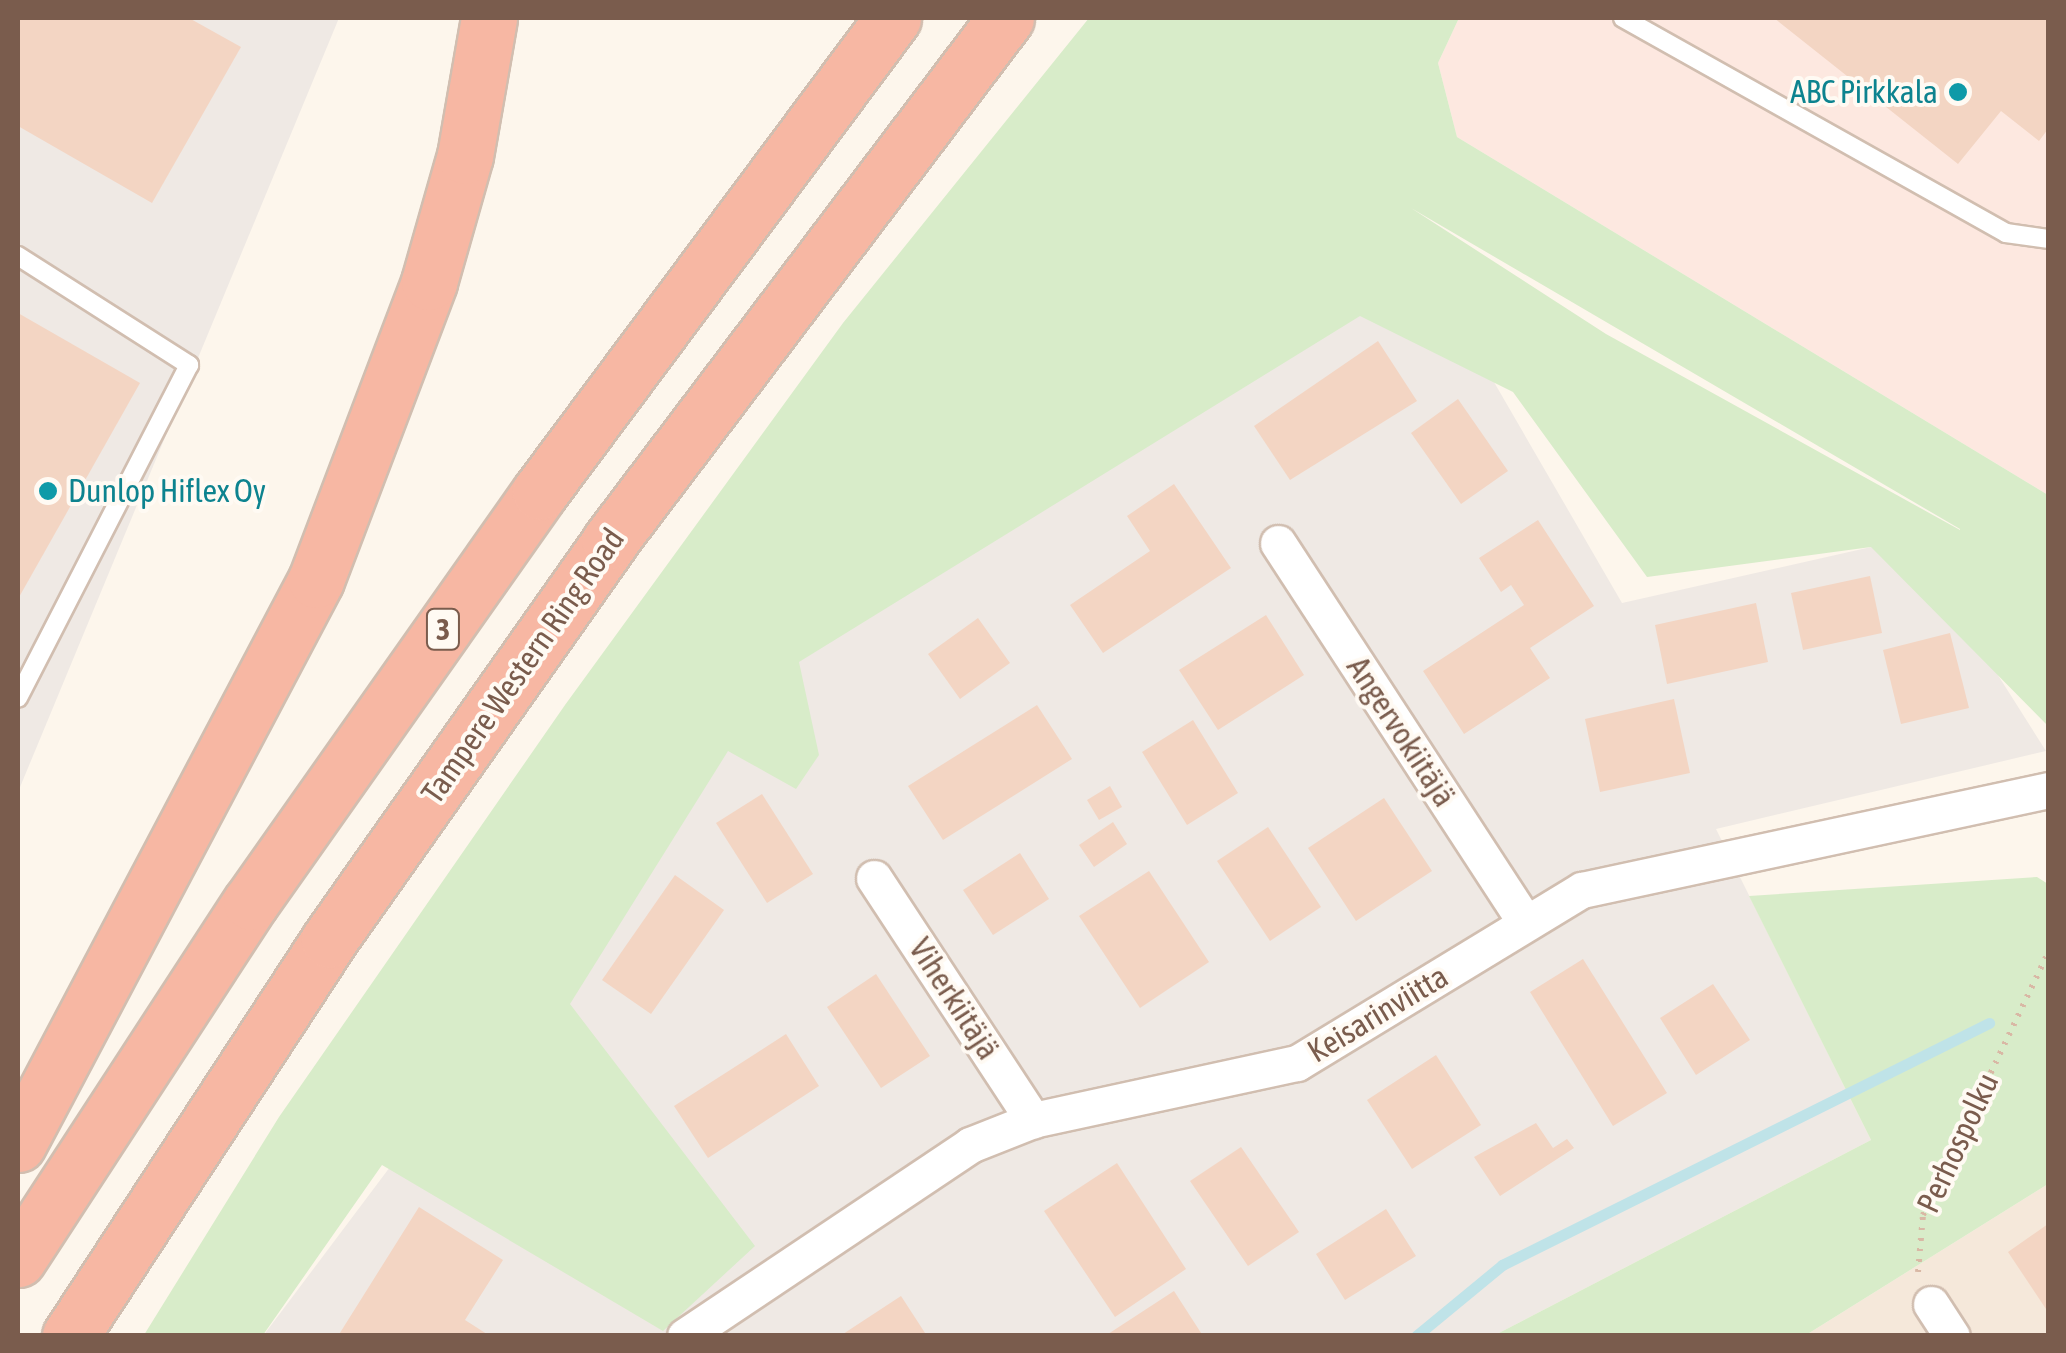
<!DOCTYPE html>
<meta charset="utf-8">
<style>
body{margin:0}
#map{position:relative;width:2066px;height:1353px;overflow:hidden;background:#fdf6ec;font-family:"Asap Condensed",sans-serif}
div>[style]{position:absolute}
.residential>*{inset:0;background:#f5e8da}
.commercial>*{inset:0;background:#fde8e0}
.industrial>*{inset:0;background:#efe9e4}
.green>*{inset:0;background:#d8ecc9}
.stream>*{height:11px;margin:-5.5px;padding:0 5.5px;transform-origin:5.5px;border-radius:5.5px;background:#bfe3e8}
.building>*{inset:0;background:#f3d5c3}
.path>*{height:6px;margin-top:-3px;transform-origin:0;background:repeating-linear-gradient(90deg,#d9b8a5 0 2.5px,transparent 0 10.5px)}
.roads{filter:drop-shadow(2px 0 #d1beb0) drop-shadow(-2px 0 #d1beb0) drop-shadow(0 2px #d1beb0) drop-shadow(0 -2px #d1beb0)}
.lane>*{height:18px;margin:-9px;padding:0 9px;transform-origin:9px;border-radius:9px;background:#fff}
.street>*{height:35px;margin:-17.5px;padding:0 17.5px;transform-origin:17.5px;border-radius:17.5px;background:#fff}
.highway>*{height:55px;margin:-27.5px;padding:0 27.5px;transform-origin:27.5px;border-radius:27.5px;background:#f7b7a3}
.dots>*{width:28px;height:28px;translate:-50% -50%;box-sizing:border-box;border:5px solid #fffaf3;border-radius:50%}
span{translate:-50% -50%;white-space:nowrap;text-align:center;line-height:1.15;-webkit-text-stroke:8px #fffaf3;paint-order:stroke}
.shield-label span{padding:2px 8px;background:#fffaf3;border:2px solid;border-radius:8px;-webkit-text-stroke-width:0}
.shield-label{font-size:30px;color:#7a5c4d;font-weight:700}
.culture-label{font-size:32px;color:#0d838f}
.right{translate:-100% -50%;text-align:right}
.left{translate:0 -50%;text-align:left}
.street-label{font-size:32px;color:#7a5c4d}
.frame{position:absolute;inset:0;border:20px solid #7a5c4d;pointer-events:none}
</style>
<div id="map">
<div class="residential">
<i style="clip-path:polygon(2048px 1184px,2048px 1335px,1806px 1335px)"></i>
</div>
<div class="commercial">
<i style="clip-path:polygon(1459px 18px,2048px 18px,2048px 495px,1457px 137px,1438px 63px)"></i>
</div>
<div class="industrial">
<i style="clip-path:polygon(18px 18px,339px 18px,18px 792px)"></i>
<i style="clip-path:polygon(1418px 251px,1622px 603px,1911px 538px,2046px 751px,1716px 829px,1871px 1140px,1495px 1335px,263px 1336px,774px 656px)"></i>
</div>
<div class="green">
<i style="clip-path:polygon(evenodd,1089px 18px,1459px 18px,1438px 63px,1457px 137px,2048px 495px,2048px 726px,1871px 547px,1647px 577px,1513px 392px,1360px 316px,799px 662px,819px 755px,796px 789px,728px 751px,570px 1004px,755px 1246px,663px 1331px,382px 1165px,263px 1335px,144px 1335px,279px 1117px,565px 705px,843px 323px,1089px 18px,1411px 208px,1960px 529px,1960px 530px,1606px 334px,1411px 208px)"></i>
<i style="clip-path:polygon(2037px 877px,2048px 884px,2048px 1184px,1806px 1335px,1495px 1335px,1871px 1140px,1749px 896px)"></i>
</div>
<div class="stream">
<i style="left:1416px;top:1336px;width:112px;rotate:-39.5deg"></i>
<i style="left:1502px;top:1265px;width:544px;rotate:-26.42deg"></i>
</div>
<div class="building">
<i style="clip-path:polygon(18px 18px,189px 18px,241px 47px,152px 203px,18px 126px)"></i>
<i style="clip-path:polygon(1774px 18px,2048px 18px,2048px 129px,2039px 141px,2001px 111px,1958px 164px)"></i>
<i style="clip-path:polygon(18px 313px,140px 383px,18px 599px)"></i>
<i style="clip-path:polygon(1378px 341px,1417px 401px,1290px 480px,1254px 426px)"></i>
<i style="clip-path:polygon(1458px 399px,1508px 471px,1461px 504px,1411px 433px)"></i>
<i style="clip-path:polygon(1174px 484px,1231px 568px,1103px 653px,1070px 605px,1150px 551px,1127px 516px)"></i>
<i style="clip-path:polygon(1538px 520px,1594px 606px,1530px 648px,1550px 678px,1464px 734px,1423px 671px,1524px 605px,1511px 585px,1501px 592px,1479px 558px)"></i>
<i style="clip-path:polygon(1870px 576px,1882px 633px,1803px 650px,1791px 593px)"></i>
<i style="clip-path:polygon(1756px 603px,1768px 662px,1667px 684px,1655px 625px)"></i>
<i style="clip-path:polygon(1266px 615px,1304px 675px,1218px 730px,1179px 670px)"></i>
<i style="clip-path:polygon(978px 618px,1010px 663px,960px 699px,928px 654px)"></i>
<i style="clip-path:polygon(1950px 633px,1969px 708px,1901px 724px,1883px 650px)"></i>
<i style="clip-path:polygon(1674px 699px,1690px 773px,1600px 792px,1585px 719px)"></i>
<i style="clip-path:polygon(1037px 705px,1072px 759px,943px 840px,908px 786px)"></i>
<i style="clip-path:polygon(1193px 720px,1238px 793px,1187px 825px,1142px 752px)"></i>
<i style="clip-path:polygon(1110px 786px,1122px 807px,1099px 820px,1087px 800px)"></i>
<i style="clip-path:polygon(762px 794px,813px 874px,767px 903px,716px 823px)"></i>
<i style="clip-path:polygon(1384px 798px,1432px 871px,1356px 921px,1308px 848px)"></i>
<i style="clip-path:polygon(1113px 822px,1127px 844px,1094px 867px,1079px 845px)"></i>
<i style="clip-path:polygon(1268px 827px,1321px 907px,1270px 941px,1217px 861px)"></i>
<i style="clip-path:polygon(1020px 853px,1049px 899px,993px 935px,963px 890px)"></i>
<i style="clip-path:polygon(1149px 871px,1209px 962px,1140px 1008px,1079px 916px)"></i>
<i style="clip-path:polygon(675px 875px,724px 910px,651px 1014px,602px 980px)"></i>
<i style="clip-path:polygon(1583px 959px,1667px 1093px,1613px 1126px,1530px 992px)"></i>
<i style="clip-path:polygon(876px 974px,930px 1056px,881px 1088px,827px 1007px)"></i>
<i style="clip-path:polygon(1713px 984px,1750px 1040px,1696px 1075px,1660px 1018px)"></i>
<i style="clip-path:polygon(786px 1034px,819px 1086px,708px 1158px,674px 1106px)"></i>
<i style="clip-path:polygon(1436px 1055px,1481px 1125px,1412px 1169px,1367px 1100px)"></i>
<i style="clip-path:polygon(1536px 1123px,1553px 1148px,1567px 1139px,1574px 1148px,1500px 1196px,1474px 1157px)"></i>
<i style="clip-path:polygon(1241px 1147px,1299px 1232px,1248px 1266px,1190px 1181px)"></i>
<i style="clip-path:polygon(1117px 1163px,1186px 1269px,1115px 1317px,1044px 1211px)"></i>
<i style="clip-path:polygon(419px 1207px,503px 1260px,465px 1320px,490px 1336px,338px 1336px)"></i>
<i style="clip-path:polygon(1386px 1209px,1416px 1256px,1345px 1300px,1316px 1254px)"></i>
<i style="clip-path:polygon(2048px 1224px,2048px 1312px,2008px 1252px)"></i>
<i style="clip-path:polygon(1174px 1291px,1203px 1336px,1105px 1336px)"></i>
<i style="clip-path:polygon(901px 1296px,927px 1336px,840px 1336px)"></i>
</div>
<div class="path">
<i style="left:1918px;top:1272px;width:57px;rotate:-85deg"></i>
<i style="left:1923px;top:1215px;width:290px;rotate:-64.5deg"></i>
</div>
<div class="roads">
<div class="lane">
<i style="left:1623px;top:18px;width:439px;rotate:29.3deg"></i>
<i style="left:2006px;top:233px;width:42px;rotate:8.1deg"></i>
<i style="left:18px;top:256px;width:203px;rotate:32.5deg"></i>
<i style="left:189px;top:365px;width:374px;rotate:117.2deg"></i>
</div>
<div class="street">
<i style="left:1278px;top:543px;width:451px;rotate:56.9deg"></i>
<i style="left:874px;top:878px;width:290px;rotate:56.7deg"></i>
<i style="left:1931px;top:1304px;width:38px;rotate:57deg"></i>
<i style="left:685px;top:1336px;width:343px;rotate:-33.8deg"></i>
<i style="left:970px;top:1145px;width:68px;rotate:-21.6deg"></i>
<i style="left:1033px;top:1120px;width:270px;rotate:-12.2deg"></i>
<i style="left:1297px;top:1063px;width:333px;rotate:-31.3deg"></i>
<i style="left:1582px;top:890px;width:477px;rotate:-12.1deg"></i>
</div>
<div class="highway">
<i style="left:18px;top:1144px;width:638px;rotate:-62.15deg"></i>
<i style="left:316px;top:580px;width:319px;rotate:-69.2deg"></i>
<i style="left:429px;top:282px;width:131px;rotate:-74.1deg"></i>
<i style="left:465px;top:156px;width:140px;rotate:-80.1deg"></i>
<i style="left:18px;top:1259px;width:426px;rotate:-56.9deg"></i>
<i style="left:251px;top:902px;width:502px;rotate:-54.82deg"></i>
<i style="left:540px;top:492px;width:591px;rotate:-53.32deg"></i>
<i style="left:70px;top:1336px;width:473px;rotate:-56.8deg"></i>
<i style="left:329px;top:940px;width:488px;rotate:-54.8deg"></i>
<i style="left:610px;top:541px;width:656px;rotate:-52.87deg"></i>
</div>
</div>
<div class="dots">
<i style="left:1958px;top:92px;background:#0f9aa8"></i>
<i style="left:48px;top:491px;background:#0f9aa8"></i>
</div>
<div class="shield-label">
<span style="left:443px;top:629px">3</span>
</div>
<div class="culture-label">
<span class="right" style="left:1938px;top:92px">ABC Pirkkala</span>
<span class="left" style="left:68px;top:491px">Dunlop Hiflex Oy</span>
</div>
<div class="street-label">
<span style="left:523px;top:666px;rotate:-55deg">Tampere Western Ring Road</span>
<span style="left:1401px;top:732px;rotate:57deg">Angervokiitäjä</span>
<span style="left:954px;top:999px;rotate:57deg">Viherkiitäjä</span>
<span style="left:1378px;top:1014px;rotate:-31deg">Keisarinviitta</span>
<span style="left:1958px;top:1143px;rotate:-65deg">Perhospolku</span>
</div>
<div class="frame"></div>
</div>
